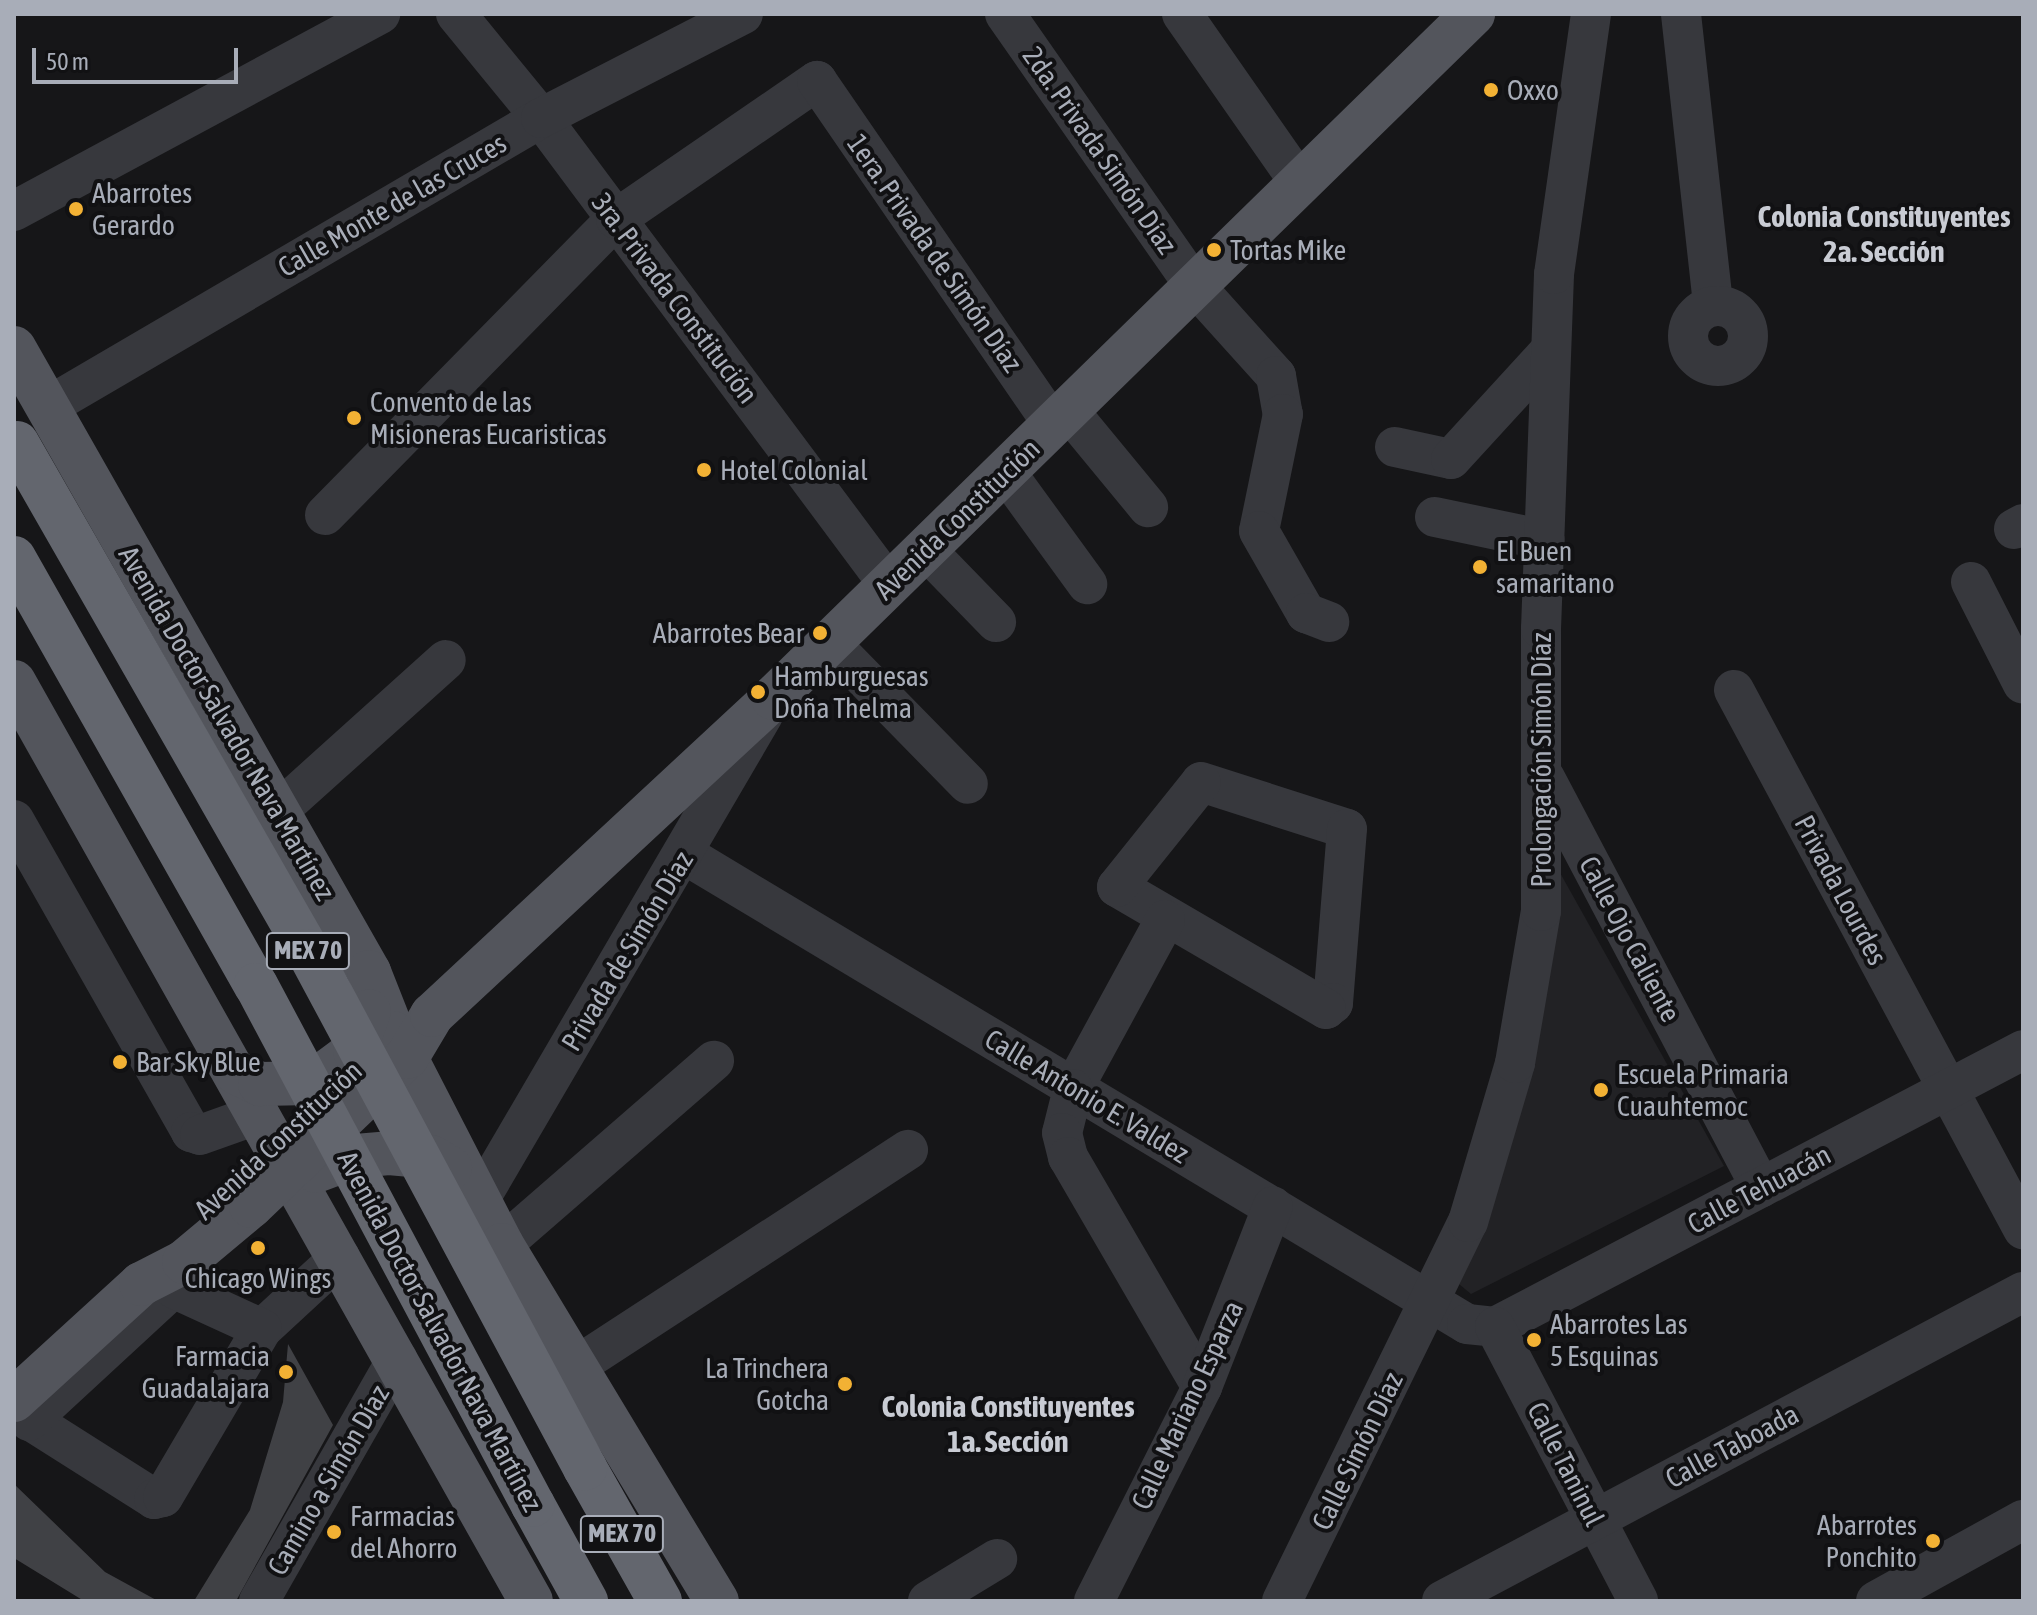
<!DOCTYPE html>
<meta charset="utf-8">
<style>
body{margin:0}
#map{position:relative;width:2037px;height:1615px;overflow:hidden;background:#161618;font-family:"Asap Condensed",sans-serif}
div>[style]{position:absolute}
.built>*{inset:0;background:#222225}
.building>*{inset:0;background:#404145}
.minor>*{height:40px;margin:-20px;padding:0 20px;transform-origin:20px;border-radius:20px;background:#37383d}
.minor>.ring{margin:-20px;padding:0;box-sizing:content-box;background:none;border:40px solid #37383d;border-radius:50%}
.major>*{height:44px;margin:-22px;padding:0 22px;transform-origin:22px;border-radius:22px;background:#53555c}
.highway>*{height:44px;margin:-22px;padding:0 22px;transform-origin:22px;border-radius:22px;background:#63666e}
.highway-bridge>*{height:44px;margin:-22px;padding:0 22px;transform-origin:22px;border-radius:22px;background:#63666e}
.dots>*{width:22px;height:22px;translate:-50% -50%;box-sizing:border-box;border:4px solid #111113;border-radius:50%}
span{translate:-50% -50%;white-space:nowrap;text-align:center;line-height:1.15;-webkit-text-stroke:8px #111113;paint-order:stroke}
.shield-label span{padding:2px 6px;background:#111113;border:2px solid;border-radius:6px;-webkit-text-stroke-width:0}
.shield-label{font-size:26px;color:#a8adb8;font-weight:700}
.poi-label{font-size:28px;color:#a8adb8}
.left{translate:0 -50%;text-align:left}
.right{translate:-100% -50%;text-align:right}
.street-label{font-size:28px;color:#a8adb8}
.neighbourhood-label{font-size:30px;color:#c9ccd4;font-weight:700}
.frame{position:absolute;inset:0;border:16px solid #a8adb8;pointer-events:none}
.scale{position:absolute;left:32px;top:48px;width:206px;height:36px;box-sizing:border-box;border:4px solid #a8adb8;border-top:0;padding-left:10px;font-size:24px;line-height:28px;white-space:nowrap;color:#a8adb8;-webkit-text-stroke:6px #111113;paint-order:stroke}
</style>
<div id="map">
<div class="built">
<i style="clip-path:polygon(1559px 871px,1724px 1166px,1471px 1294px,1459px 1284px)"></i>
</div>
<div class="building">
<i style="clip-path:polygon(288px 1344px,333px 1425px,236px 1601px,194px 1601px,250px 1510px,283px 1402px)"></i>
<i style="clip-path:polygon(14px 1484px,105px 1572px,158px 1601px,84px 1601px,14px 1558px)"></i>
</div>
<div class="minor">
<i style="left:456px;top:14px;width:134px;rotate:50.7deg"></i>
<i style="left:541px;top:118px;width:582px;rotate:53.31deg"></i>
<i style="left:1005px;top:14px;width:332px;rotate:55.1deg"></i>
<i style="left:1195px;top:286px;width:121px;rotate:48deg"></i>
<i style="left:1276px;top:376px;width:39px;rotate:80deg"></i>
<i style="left:1283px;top:414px;width:119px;rotate:101.6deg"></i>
<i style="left:1259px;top:531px;width:95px;rotate:60.2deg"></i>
<i style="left:1306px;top:613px;width:25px;rotate:21deg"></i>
<i style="left:1182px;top:14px;width:206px;rotate:55.1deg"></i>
<i style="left:1681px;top:14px;width:294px;rotate:83.7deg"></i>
<i style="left:14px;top:211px;width:416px;rotate:-28.3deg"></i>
<i class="ring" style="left:1688px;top:306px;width:20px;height:20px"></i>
<i style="left:47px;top:407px;width:572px;rotate:-30.33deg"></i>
<i style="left:541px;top:118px;width:227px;rotate:-27.2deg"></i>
<i style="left:1068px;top:410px;width:126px;rotate:50.5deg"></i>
<i style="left:1395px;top:447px;width:57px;rotate:12.1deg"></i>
<i style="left:1451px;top:459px;width:144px;rotate:-47.5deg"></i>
<i style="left:1005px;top:471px;width:140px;rotate:54deg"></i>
<i style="left:325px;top:515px;width:415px;rotate:-45.5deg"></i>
<i style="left:616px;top:219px;width:244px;rotate:-34.5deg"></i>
<i style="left:817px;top:81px;width:417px;rotate:55.5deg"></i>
<i style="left:1435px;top:517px;width:112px;rotate:11.8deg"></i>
<i style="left:2014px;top:529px;width:10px;rotate:-29deg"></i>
<i style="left:925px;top:549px;width:102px;rotate:45.8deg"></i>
<i style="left:1971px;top:582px;width:114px;rotate:63deg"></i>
<i style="left:830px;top:643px;width:197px;rotate:45.6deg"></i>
<i style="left:1734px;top:690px;width:612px;rotate:61.8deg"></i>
<i style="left:1545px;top:778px;width:463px;rotate:62.2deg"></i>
<i style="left:1201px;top:782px;width:153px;rotate:17.8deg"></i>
<i style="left:1347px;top:829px;width:175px;rotate:94.6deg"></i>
<i style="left:1333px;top:1003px;width:9px;rotate:139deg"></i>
<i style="left:1326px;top:1009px;width:242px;rotate:-149.7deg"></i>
<i style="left:1117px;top:887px;width:134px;rotate:-51.3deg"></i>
<i style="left:277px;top:812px;width:227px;rotate:-42deg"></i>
<i style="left:14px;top:820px;width:359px;rotate:60.4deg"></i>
<i style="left:191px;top:1132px;width:9px;rotate:18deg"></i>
<i style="left:200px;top:1135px;width:63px;rotate:-19.6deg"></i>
<i style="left:684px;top:854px;width:913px;rotate:30.97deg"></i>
<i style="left:1467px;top:1324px;width:28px;rotate:6deg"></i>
<i style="left:1165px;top:920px;width:192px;rotate:118.6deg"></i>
<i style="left:1073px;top:1089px;width:45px;rotate:104deg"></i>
<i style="left:1062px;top:1133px;width:25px;rotate:76deg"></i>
<i style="left:1068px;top:1157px;width:266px;rotate:59.8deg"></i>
<i style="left:478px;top:1202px;width:564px;rotate:-59.66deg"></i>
<i style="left:502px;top:1245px;width:281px;rotate:-41deg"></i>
<i style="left:1495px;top:1327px;width:596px;rotate:-27.68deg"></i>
<i style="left:1495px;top:1327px;width:309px;rotate:62.4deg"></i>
<i style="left:578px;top:1365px;width:394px;rotate:-33.1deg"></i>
<i style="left:14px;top:1410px;width:166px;rotate:32.4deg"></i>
<i style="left:154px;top:1499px;width:9px;rotate:-13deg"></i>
<i style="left:163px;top:1497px;width:195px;rotate:-59.5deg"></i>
<i style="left:262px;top:1329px;width:106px;rotate:-42.7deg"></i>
<i style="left:29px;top:1421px;width:196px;rotate:-42.7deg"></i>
<i style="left:173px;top:1288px;width:98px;rotate:24.7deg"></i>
<i style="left:259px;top:1601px;width:279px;rotate:-60.3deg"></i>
<i style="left:928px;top:1601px;width:81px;rotate:-31.3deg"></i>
<i style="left:1094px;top:1601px;width:240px;rotate:-63.2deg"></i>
<i style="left:1202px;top:1387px;width:194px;rotate:-68.6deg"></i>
<i style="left:1282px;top:1601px;width:422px;rotate:-63.9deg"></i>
<i style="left:1468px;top:1222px;width:166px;rotate:-73.5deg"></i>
<i style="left:1515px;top:1063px;width:154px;rotate:-80.3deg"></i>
<i style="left:1541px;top:911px;width:282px;rotate:-90deg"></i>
<i style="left:1541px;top:629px;width:355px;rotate:-87.9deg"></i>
<i style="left:1554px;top:274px;width:263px;rotate:-81.9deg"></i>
<i style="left:1442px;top:1601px;width:658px;rotate:-28.01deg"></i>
<i style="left:1876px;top:1601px;width:168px;rotate:-28.9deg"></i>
</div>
<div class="major">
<i style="left:14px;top:348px;width:718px;rotate:60.36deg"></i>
<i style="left:369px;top:972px;width:66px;rotate:68.5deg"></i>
<i style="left:393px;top:1033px;width:238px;rotate:62.8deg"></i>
<i style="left:502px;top:1245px;width:416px;rotate:58.9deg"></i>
<i style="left:14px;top:682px;width:1054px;rotate:60.64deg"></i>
<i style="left:235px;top:1072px;width:28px;rotate:26deg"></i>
<i style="left:260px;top:1084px;width:52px;rotate:-1.1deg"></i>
<i style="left:312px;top:1083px;width:54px;rotate:-36.7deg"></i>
<i style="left:355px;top:1051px;width:42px;rotate:-70.7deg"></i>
<i style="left:316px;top:1171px;width:43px;rotate:-20.6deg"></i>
<i style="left:356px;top:1156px;width:33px;rotate:-5deg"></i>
<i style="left:389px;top:1153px;width:42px;rotate:5.4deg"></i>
<i style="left:431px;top:1157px;width:22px;rotate:30deg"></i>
<i style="left:14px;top:1400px;width:172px;rotate:-42.4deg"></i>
<i style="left:141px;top:1284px;width:48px;rotate:-27.1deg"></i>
<i style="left:184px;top:1262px;width:87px;rotate:-39.9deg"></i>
<i style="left:251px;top:1206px;width:216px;rotate:-43.7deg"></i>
<i style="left:407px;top:1057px;width:49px;rotate:-59.2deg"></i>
<i style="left:432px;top:1015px;width:466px;rotate:-42.9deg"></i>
<i style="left:773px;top:698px;width:979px;rotate:-44.34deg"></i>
</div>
<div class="highway">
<i style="left:585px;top:1468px;width:153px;rotate:60.6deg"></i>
<i style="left:533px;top:1505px;width:110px;rotate:61.1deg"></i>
</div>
<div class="highway-bridge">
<i style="left:17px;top:443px;width:585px;rotate:60.19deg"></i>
<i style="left:308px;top:951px;width:587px;rotate:61.82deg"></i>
<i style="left:14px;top:558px;width:491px;rotate:60.5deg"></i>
<i style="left:256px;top:985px;width:589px;rotate:61.96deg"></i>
</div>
<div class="dots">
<i style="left:1491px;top:90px;background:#f2b134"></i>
<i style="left:76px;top:209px;background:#f2b134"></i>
<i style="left:1214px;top:250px;background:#f2b134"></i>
<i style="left:354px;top:418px;background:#f2b134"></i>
<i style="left:704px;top:470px;background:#f2b134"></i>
<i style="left:1480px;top:567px;background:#f2b134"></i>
<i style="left:820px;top:633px;background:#f2b134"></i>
<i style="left:758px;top:692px;background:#f2b134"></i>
<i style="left:120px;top:1062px;background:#f2b134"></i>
<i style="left:1601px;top:1090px;background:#f2b134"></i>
<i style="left:258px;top:1248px;background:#f2b134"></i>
<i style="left:1534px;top:1340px;background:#f2b134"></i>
<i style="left:286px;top:1372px;background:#f2b134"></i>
<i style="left:845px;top:1384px;background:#f2b134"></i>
<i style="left:334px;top:1532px;background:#f2b134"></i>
<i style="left:1933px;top:1541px;background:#f2b134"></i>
</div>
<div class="shield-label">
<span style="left:308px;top:951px">MEX 70</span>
<span style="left:622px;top:1534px">MEX 70</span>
</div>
<div class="poi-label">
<span class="left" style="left:1507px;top:90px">Oxxo</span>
<span class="left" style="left:92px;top:209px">Abarrotes<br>Gerardo</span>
<span class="left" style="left:1230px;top:250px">Tortas Mike</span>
<span class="left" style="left:370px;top:418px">Convento de las<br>Misioneras Eucaristicas</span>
<span class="left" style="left:720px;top:470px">Hotel Colonial</span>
<span class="left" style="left:1496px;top:567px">El Buen<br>samaritano</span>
<span class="right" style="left:804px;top:633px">Abarrotes Bear</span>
<span class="left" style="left:774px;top:692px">Hamburguesas<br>Doña Thelma</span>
<span class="left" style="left:136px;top:1062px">Bar Sky Blue</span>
<span class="left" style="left:1617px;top:1090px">Escuela Primaria<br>Cuauhtemoc</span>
<span style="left:258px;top:1278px">Chicago Wings</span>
<span class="left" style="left:1550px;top:1340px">Abarrotes Las<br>5 Esquinas</span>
<span class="right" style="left:270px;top:1372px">Farmacia<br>Guadalajara</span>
<span class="right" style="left:829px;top:1384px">La Trinchera<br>Gotcha</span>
<span class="left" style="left:350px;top:1532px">Farmacias<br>del Ahorro</span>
<span class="right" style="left:1917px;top:1541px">Abarrotes<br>Ponchito</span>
</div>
<div class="street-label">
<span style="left:1100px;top:150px;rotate:55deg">2da. Privada Simón Díaz</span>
<span style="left:392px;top:205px;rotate:-30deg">Calle Monte de las Cruces</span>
<span style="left:935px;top:253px;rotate:55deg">1era. Privada de Simón Díaz</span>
<span style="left:675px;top:298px;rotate:53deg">3ra. Privada Constitución</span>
<span style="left:957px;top:519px;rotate:-44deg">Avenida Constitución</span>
<span style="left:227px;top:723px;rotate:60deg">Avenida Doctor Salvador Nava Martínez</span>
<span style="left:1541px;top:760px;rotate:-90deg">Prolongación Simón Díaz</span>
<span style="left:1841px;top:890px;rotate:62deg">Privada Lourdes</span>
<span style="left:1630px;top:939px;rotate:62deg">Calle Ojo Caliente</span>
<span style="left:627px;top:951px;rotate:-59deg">Privada de Simón Díaz</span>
<span style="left:1087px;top:1096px;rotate:31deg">Calle Antonio E. Valdez</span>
<span style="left:278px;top:1140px;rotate:-43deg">Avenida Constitución</span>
<span style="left:1759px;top:1189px;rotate:-28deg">Calle Tehuacán</span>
<span style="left:440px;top:1331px;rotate:62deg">Avenida Doctor Salvador Nava Martínez</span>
<span style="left:1187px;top:1405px;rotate:-65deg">Calle Mariano Esparza</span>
<span style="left:1732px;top:1446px;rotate:-28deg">Calle Taboada</span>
<span style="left:1357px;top:1451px;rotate:-64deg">Calle Simón Díaz</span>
<span style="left:1566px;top:1464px;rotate:63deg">Calle Taninul</span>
<span style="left:328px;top:1480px;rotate:-60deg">Camino a Simón Díaz</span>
</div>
<div class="neighbourhood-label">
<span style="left:1884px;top:233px">Colonia Constituyentes<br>2a. Sección</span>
<span style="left:1008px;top:1423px">Colonia Constituyentes<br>1a. Sección</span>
</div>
<div class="frame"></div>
<div class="scale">50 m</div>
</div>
